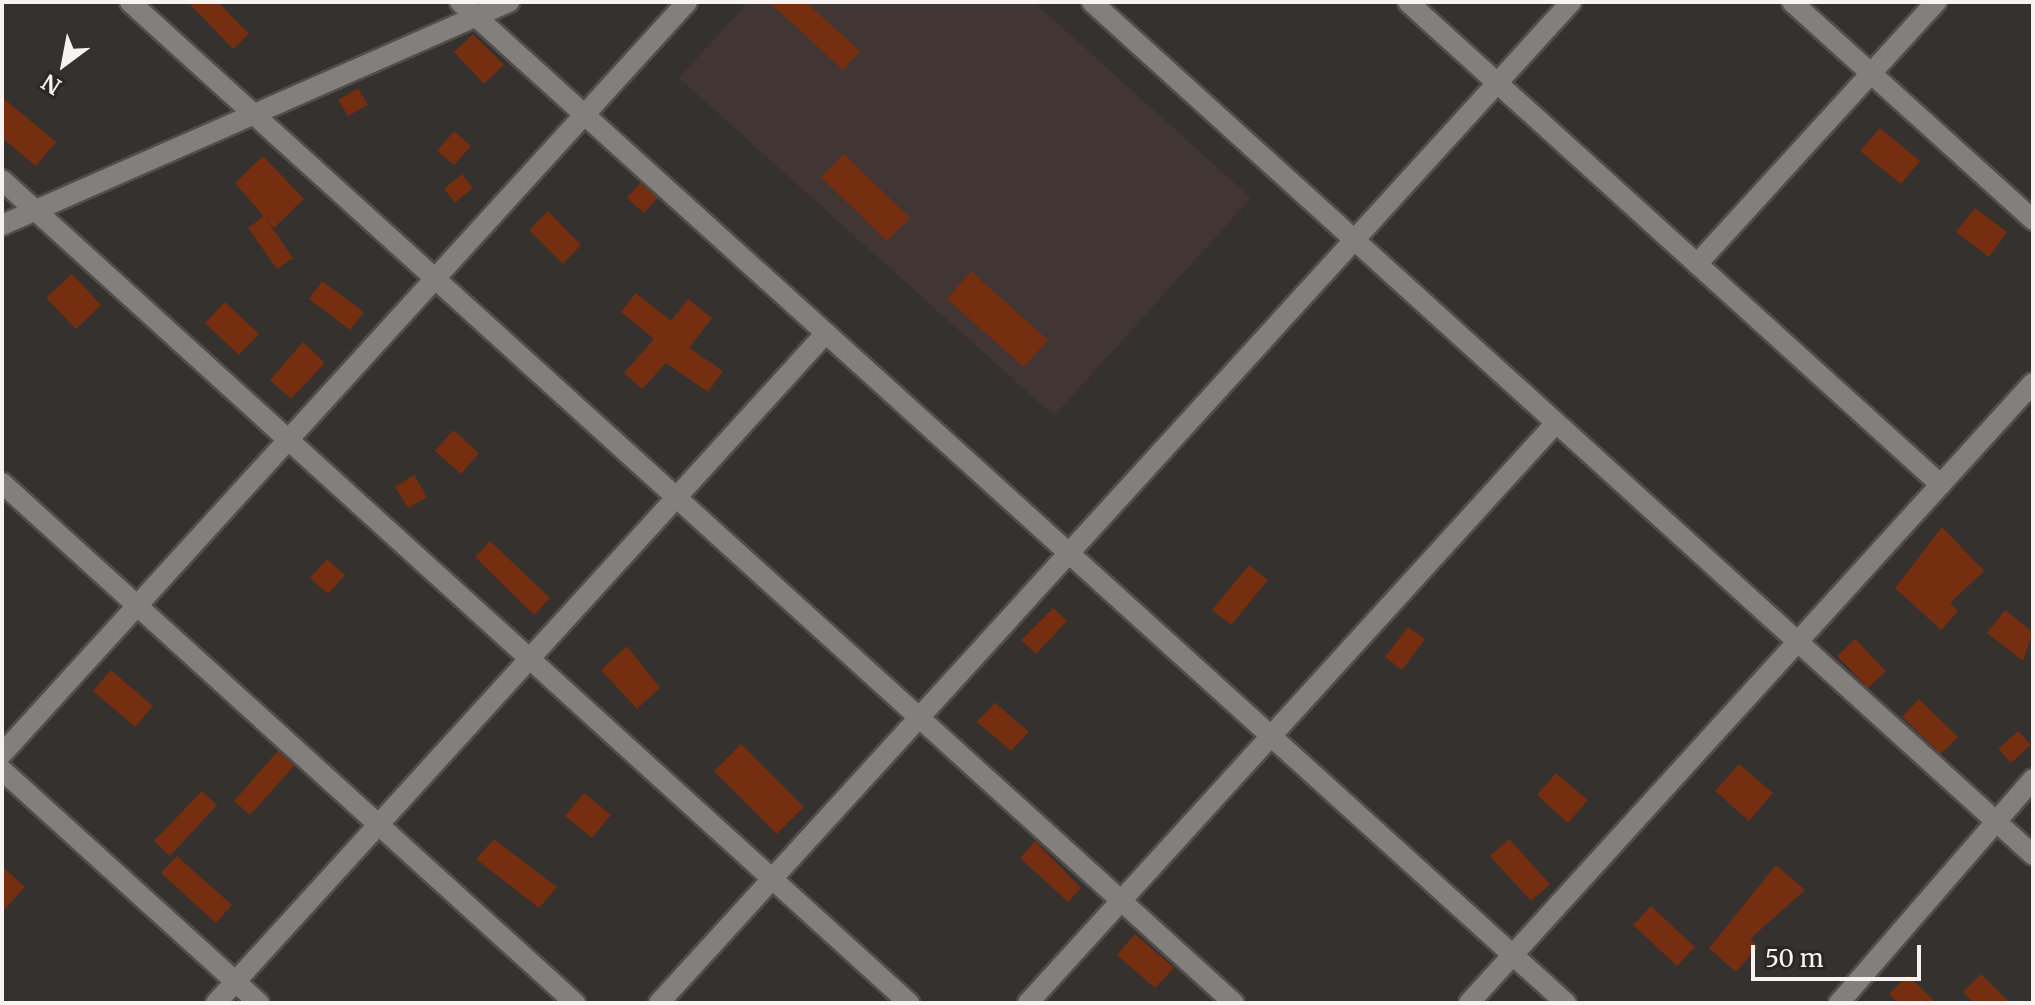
<!DOCTYPE html>
<style>
body{margin:0}
#map{position:relative;width:2035px;height:1005px;overflow:hidden;background:#34312f;font-family:Merriweather,serif}
div>[style]{position:absolute}
.built>*{inset:0;background:#413633}
.building>*{inset:0;background:#752e0f}
.roads{filter:drop-shadow(2px 0 #504d4c) drop-shadow(-2px 0 #504d4c) drop-shadow(0 2px #504d4c) drop-shadow(0 -2px #504d4c)}
.minor>*{height:20px;margin:-10px;padding:0 10px;transform-origin:10px;border-radius:10px;background:#837f7d}
span{translate:-50% -50%;white-space:nowrap;text-align:center;line-height:1.15;-webkit-text-stroke:6px #2a2725;paint-order:stroke}
.frame{position:absolute;inset:0;border:4px solid #f6f3f2;pointer-events:none}
.north{position:absolute;left:24px;top:24px;width:80px;height:80px;-webkit-text-stroke:6px #2a2725;paint-order:stroke;rotate:212deg;font-size:22px;font-weight:700;line-height:32px;text-align:center;color:#f6f3f2}
.north::after{content:'';display:block;margin:auto;width:28px;height:36px;background:#f6f3f2;clip-path:polygon(50% 0,100% 100%,50% 72%,0 100%)}
.scale{position:absolute;left:1751px;top:945px;width:170px;height:36px;box-sizing:border-box;border:4px solid #f6f3f2;border-top:0;padding-left:10px;font-size:24px;line-height:28px;white-space:nowrap;color:#f6f3f2;-webkit-text-stroke:6px #2a2725;paint-order:stroke}
</style>
<div id="map">
<div class="built">
<i style="clip-path:polygon(748px 2px,1034px 2px,1251px 198px,1054px 416px,679px 78px)"></i>
</div>
<div class="building">
<i style="clip-path:polygon(188px 2px,218px 2px,249px 34px,233px 49px)"></i>
<i style="clip-path:polygon(769px 2px,806px 2px,860px 51px,843px 70px)"></i>
<i style="clip-path:polygon(473px 34px,504px 65px,484px 84px,454px 52px)"></i>
<i style="clip-path:polygon(358px 88px,368px 105px,348px 116px,338px 100px)"></i>
<i style="clip-path:polygon(2px 97px,56px 142px,36px 166px,2px 138px)"></i>
<i style="clip-path:polygon(1880px 128px,1920px 161px,1901px 184px,1860px 151px)"></i>
<i style="clip-path:polygon(454px 131px,471px 146px,454px 165px,437px 151px)"></i>
<i style="clip-path:polygon(844px 154px,910px 218px,887px 241px,821px 177px)"></i>
<i style="clip-path:polygon(263px 156px,304px 199px,274px 228px,235px 183px)"></i>
<i style="clip-path:polygon(462px 174px,473px 188px,455px 203px,444px 189px)"></i>
<i style="clip-path:polygon(640px 183px,658px 198px,644px 213px,627px 198px)"></i>
<i style="clip-path:polygon(1975px 208px,2007px 232px,1989px 257px,1956px 232px)"></i>
<i style="clip-path:polygon(548px 211px,581px 245px,563px 264px,529px 230px)"></i>
<i style="clip-path:polygon(264px 216px,293px 258px,277px 269px,248px 228px)"></i>
<i style="clip-path:polygon(971px 271px,1048px 340px,1024px 367px,947px 299px)"></i>
<i style="clip-path:polygon(72px 274px,101px 305px,76px 329px,46px 298px)"></i>
<i style="clip-path:polygon(322px 281px,364px 312px,350px 330px,309px 299px)"></i>
<i style="clip-path:polygon(636px 293px,671px 321px,688px 299px,712px 318px,689px 348px,723px 371px,708px 392px,666px 363px,642px 389px,624px 373px,654px 339px,621px 312px)"></i>
<i style="clip-path:polygon(225px 302px,259px 334px,239px 355px,205px 323px)"></i>
<i style="clip-path:polygon(303px 342px,325px 363px,291px 399px,270px 380px)"></i>
<i style="clip-path:polygon(453px 430px,479px 453px,461px 474px,435px 451px)"></i>
<i style="clip-path:polygon(414px 475px,427px 497px,408px 508px,395px 487px)"></i>
<i style="clip-path:polygon(1942px 527px,1984px 571px,1950px 603px,1958px 611px,1941px 630px,1895px 588px)"></i>
<i style="clip-path:polygon(490px 541px,550px 598px,534px 615px,475px 557px)"></i>
<i style="clip-path:polygon(327px 559px,345px 575px,328px 594px,310px 578px)"></i>
<i style="clip-path:polygon(1249px 565px,1268px 580px,1231px 625px,1212px 610px)"></i>
<i style="clip-path:polygon(1053px 608px,1067px 621px,1036px 654px,1021px 640px)"></i>
<i style="clip-path:polygon(2005px 610px,2033px 632px,2023px 661px,1987px 633px)"></i>
<i style="clip-path:polygon(1408px 627px,1425px 639px,1402px 670px,1385px 657px)"></i>
<i style="clip-path:polygon(1855px 639px,1886px 671px,1868px 688px,1837px 656px)"></i>
<i style="clip-path:polygon(627px 646px,660px 688px,637px 709px,601px 670px)"></i>
<i style="clip-path:polygon(111px 670px,153px 706px,135px 727px,93px 691px)"></i>
<i style="clip-path:polygon(1919px 699px,1958px 737px,1941px 754px,1902px 717px)"></i>
<i style="clip-path:polygon(995px 703px,1029px 732px,1011px 751px,977px 722px)"></i>
<i style="clip-path:polygon(2018px 731px,2031px 745px,2011px 763px,1998px 749px)"></i>
<i style="clip-path:polygon(741px 744px,804px 807px,777px 834px,714px 771px)"></i>
<i style="clip-path:polygon(278px 751px,294px 766px,250px 815px,234px 801px)"></i>
<i style="clip-path:polygon(1739px 764px,1773px 793px,1749px 821px,1715px 791px)"></i>
<i style="clip-path:polygon(1556px 773px,1588px 800px,1568px 823px,1537px 795px)"></i>
<i style="clip-path:polygon(202px 791px,217px 805px,170px 856px,154px 841px)"></i>
<i style="clip-path:polygon(584px 793px,611px 815px,592px 838px,565px 816px)"></i>
<i style="clip-path:polygon(494px 839px,557px 887px,539px 908px,476px 859px)"></i>
<i style="clip-path:polygon(1509px 839px,1550px 884px,1531px 901px,1490px 856px)"></i>
<i style="clip-path:polygon(1035px 841px,1081px 888px,1068px 902px,1020px 858px)"></i>
<i style="clip-path:polygon(177px 856px,232px 905px,216px 923px,161px 873px)"></i>
<i style="clip-path:polygon(1776px 865px,1805px 890px,1750px 939px,1758px 947px,1736px 972px,1709px 948px)"></i>
<i style="clip-path:polygon(2px 866px,25px 887px,2px 912px)"></i>
<i style="clip-path:polygon(1651px 906px,1695px 947px,1677px 966px,1633px 925px)"></i>
<i style="clip-path:polygon(1135px 934px,1174px 968px,1155px 988px,1117px 955px)"></i>
<i style="clip-path:polygon(1981px 974px,2010px 1003px,1974px 1003px,1963px 992px)"></i>
<i style="clip-path:polygon(1908px 975px,1936px 1003px,1898px 1003px,1889px 994px)"></i>
</div>
<div class="roads">
<div class="minor">
<i style="left:130px;top:2px;width:1490px;rotate:42.2deg"></i>
<i style="left:460px;top:2px;width:1492px;rotate:42.15deg"></i>
<i style="left:1092px;top:2px;width:1270px;rotate:42.19deg"></i>
<i style="left:1408px;top:2px;width:719px;rotate:42.18deg"></i>
<i style="left:1792px;top:2px;width:325px;rotate:42.1deg"></i>
<i style="left:2px;top:180px;width:1225px;rotate:42.22deg"></i>
<i style="left:2px;top:225px;width:554px;rotate:-23.74deg"></i>
<i style="left:1697px;top:264px;width:355px;rotate:-47.6deg"></i>
<i style="left:2px;top:483px;width:774px;rotate:42.22deg"></i>
<i style="left:2px;top:754px;width:1017px;rotate:-47.67deg"></i>
<i style="left:2px;top:770px;width:347px;rotate:42.2deg"></i>
<i style="left:216px;top:1003px;width:906px;rotate:-47.68deg"></i>
<i style="left:659px;top:1003px;width:1354px;rotate:-47.66deg"></i>
<i style="left:1028px;top:1003px;width:784px;rotate:-47.69deg"></i>
<i style="left:1469px;top:1003px;width:838px;rotate:-47.71deg"></i>
<i style="left:1839px;top:1003px;width:296px;rotate:-49.1deg"></i>
</div>
</div>
<div class="frame"></div>
<div class="north">N</div>
<div class="scale">50 m</div>
</div>
